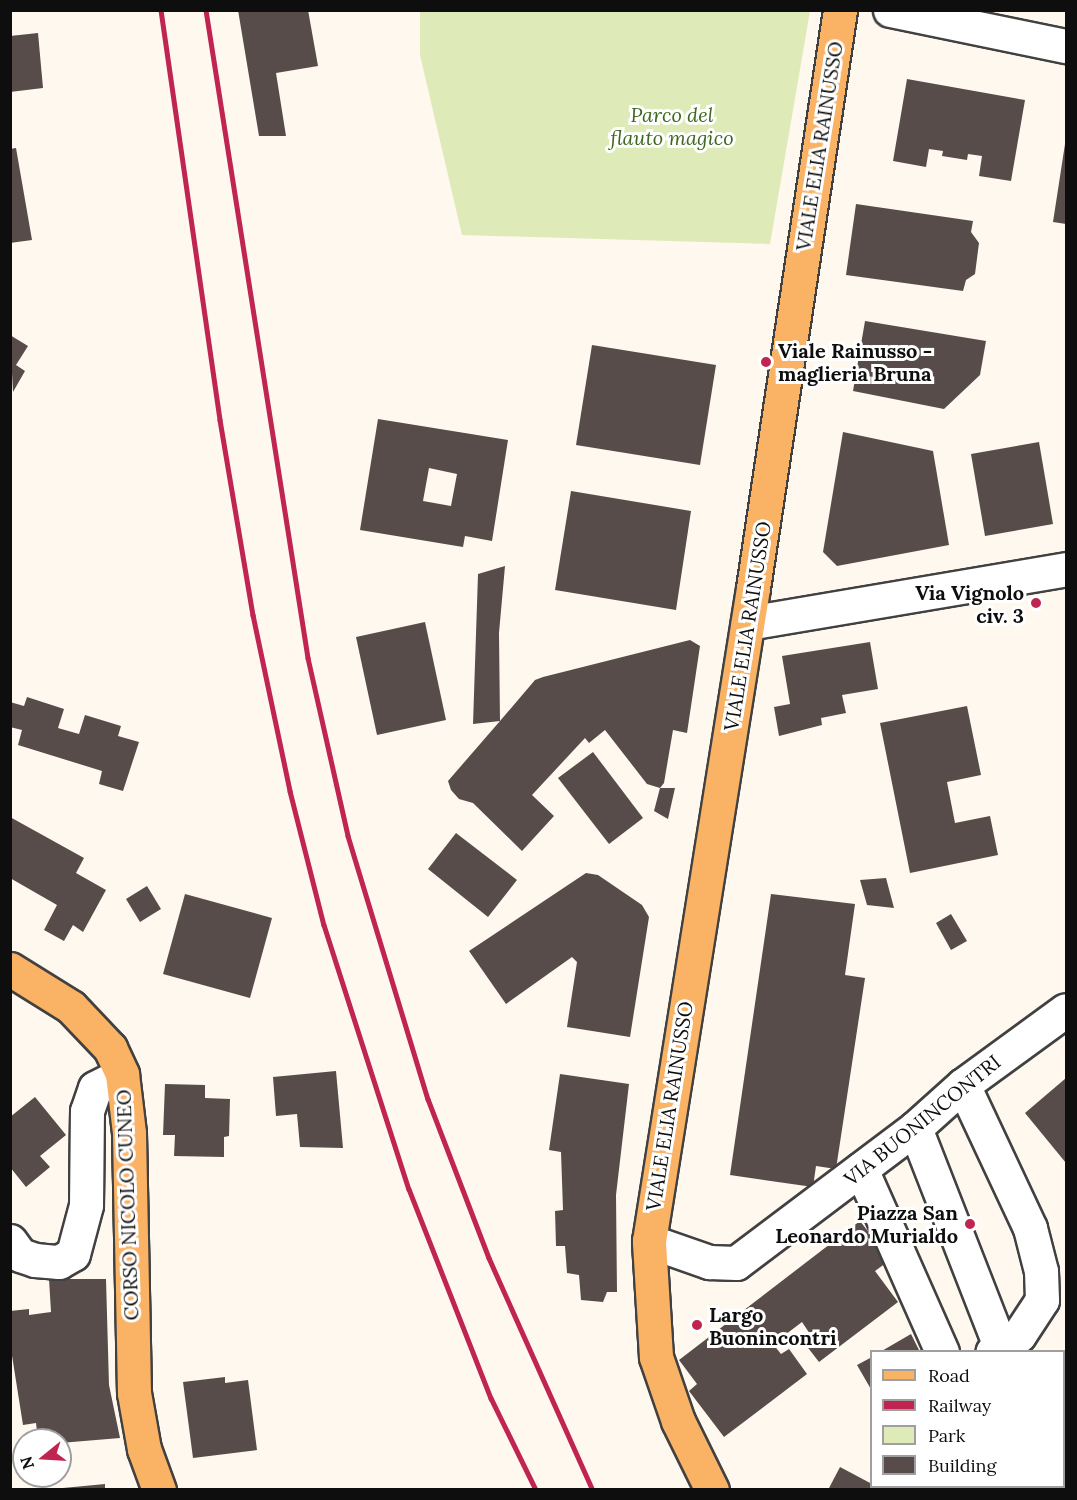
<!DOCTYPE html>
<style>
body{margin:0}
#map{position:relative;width:1077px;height:1500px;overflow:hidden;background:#fff8ef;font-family:Lora,serif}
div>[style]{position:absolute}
.green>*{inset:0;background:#deeab8}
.building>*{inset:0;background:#574c4a}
.roads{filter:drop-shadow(2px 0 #414141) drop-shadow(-2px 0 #414141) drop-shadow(0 2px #414141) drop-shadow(0 -2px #414141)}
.minor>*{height:33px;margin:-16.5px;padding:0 16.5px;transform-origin:16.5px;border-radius:16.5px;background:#fff}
.major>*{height:33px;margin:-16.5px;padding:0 16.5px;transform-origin:16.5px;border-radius:16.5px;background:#fab264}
.rail>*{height:4.5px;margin:-2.25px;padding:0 2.25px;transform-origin:2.25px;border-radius:2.25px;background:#c02450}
.dots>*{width:16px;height:16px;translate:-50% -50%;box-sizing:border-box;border:3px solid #fff;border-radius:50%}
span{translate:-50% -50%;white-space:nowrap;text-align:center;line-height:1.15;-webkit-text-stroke:6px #fff;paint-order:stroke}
.park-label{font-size:20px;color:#3e671d;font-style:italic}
.street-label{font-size:20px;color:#0e0e0e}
.poi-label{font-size:20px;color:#0e0e0e;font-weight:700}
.left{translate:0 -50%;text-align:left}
.right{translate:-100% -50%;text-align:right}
.frame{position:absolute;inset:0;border:12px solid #0e0e0e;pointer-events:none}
.legend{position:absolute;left:870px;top:1350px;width:195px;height:138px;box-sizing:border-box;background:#fff;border:2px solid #9f9f9f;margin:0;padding:8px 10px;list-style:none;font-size:18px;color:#0e0e0e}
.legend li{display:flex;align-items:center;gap:12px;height:30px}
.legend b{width:30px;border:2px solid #9f9f9f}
.north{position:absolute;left:12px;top:1428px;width:60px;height:60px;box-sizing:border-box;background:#fff;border:2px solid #9f9f9f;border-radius:50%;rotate:252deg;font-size:16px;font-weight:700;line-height:24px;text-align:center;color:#0e0e0e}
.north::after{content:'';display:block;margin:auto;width:21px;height:27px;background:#c02450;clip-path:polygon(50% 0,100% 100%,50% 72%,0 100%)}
</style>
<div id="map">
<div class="green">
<i style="clip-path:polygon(420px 11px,810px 11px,770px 244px,462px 235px,420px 55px)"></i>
</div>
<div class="building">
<i style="clip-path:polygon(238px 10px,308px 10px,318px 66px,276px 73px,286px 136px,259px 136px)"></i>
<i style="clip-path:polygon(38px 33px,43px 88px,10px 92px,10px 36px)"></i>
<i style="clip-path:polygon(907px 79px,1025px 100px,1011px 181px,979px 176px,982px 156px,968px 154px,967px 160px,942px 156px,943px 151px,929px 149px,926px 167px,893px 161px)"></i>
<i style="clip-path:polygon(1065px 144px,1066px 144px,1066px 224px,1053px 222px)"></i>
<i style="clip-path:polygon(16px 148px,32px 240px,10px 243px,10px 149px)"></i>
<i style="clip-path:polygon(856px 204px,973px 221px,971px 232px,979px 243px,975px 274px,966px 280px,963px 291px,846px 275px)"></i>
<i style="clip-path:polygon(865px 321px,986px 341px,980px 375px,944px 409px,853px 391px)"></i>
<i style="clip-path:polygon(10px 335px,28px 346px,16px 365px,25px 371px,13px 392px)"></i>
<i style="clip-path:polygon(592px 345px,716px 365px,700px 465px,576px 445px)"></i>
<i style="clip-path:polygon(evenodd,378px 419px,508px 440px,492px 541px,465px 536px,463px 547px,360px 530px,378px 419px,429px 468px,457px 474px,451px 506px,423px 501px,429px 468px)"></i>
<i style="clip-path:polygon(843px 432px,933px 451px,949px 545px,837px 566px,823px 552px)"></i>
<i style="clip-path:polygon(1039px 442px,1053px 524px,985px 536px,971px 454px)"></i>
<i style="clip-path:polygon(571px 491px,691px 511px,676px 610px,555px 590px)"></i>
<i style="clip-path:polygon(505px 566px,499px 633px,500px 721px,535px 680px,543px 677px,690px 640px,700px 646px,687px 733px,673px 730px,664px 783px,660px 788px,675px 788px,668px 819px,654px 811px,660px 788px,647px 784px,605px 730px,589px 743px,585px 738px,532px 795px,554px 816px,522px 851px,473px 803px,459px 799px,451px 790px,448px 781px,500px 721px,473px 724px,478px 574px)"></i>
<i style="clip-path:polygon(425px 622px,446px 720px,377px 735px,356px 637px)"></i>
<i style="clip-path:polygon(870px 642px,878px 689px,842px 695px,846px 713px,821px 718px,822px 725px,779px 736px,774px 707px,790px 704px,782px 656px)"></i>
<i style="clip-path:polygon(27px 697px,64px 709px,58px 728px,79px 734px,85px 715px,121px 726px,118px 736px,139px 742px,123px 791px,99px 784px,102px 771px,18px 745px,22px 730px,10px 727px,10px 702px,24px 706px)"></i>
<i style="clip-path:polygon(967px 706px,981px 775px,947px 782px,955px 823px,990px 816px,998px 855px,910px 873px,880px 723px)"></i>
<i style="clip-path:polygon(593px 752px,643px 818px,609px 844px,558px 778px)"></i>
<i style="clip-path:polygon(10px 817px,84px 858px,76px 873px,106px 890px,83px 932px,73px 925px,64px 941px,44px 930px,57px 905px,10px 878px)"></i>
<i style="clip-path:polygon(456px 833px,517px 880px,488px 917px,428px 869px)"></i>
<i style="clip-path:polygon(586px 873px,598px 875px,642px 905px,649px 917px,630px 1037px,567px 1027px,577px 962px,572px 957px,506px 1004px,469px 951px)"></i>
<i style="clip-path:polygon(886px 878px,894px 908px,867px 905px,860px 880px)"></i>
<i style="clip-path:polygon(147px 886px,161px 909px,140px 922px,126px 899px)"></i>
<i style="clip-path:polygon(185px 894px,272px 918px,250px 998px,163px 974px)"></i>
<i style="clip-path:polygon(771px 894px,855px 904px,845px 975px,865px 978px,836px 1169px,816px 1166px,813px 1187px,730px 1175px)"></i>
<i style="clip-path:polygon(951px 914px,967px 941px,951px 950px,936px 923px)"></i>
<i style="clip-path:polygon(336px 1071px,343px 1148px,300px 1147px,297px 1114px,276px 1116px,273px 1077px)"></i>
<i style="clip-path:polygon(560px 1074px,629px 1084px,616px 1195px,617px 1292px,607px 1292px,603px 1302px,581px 1300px,579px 1275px,567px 1273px,565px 1246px,556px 1246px,555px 1211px,563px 1210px,561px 1152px,549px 1150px)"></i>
<i style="clip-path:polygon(1066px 1078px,1066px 1163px,1025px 1113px)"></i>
<i style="clip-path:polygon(165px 1084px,205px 1085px,205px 1098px,230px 1099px,229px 1136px,224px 1137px,224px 1157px,174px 1156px,175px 1135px,163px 1135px)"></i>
<i style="clip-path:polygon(35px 1097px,66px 1135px,40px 1156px,50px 1167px,26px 1187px,10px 1167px,10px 1117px)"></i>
<i style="clip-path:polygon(860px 1221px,890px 1260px,875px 1271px,898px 1302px,819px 1362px,802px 1340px,810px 1334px,802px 1322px,773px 1344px,781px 1354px,789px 1349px,807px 1374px,724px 1437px,689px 1391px,697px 1384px,679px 1360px)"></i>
<i style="clip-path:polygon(49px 1279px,106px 1279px,109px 1385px,120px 1438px,60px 1443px,38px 1440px,36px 1423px,23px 1425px,10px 1343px,10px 1311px,29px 1309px,29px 1315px,51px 1312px)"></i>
<i style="clip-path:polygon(911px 1334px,920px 1352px,880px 1352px)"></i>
<i style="clip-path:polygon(872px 1357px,872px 1391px,857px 1365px)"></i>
<i style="clip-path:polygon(225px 1377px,225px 1383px,248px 1380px,257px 1450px,193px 1458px,183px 1382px)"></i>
<i style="clip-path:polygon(840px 1467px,872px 1484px,870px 1490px,828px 1490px)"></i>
<i style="clip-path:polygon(1064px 1477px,1066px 1490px,984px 1490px,1064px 1486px)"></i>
<i style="clip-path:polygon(105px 1484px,105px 1490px,63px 1490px,63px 1488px)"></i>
</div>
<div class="roads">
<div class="minor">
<i style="left:890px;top:10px;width:180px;rotate:11.6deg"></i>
<i style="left:748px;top:623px;width:323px;rotate:-9.6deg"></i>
<i style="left:963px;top:1085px;width:158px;rotate:64.9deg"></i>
<i style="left:1030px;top:1228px;width:44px;rotate:75.7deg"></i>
<i style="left:1041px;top:1271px;width:29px;rotate:88deg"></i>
<i style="left:1042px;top:1300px;width:42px;rotate:123.3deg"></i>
<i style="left:1019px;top:1335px;width:23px;rotate:142deg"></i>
<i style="left:915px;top:1128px;width:237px;rotate:68.7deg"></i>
<i style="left:1001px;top:1349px;width:9px;rotate:162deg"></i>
<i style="left:861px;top:1169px;width:200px;rotate:66.1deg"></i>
<i style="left:10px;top:1241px;width:17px;rotate:54deg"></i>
<i style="left:20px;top:1255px;width:16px;rotate:18deg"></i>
<i style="left:35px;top:1260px;width:24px;rotate:5deg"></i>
<i style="left:59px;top:1262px;width:16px;rotate:-30deg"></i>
<i style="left:73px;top:1254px;width:51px;rotate:-75.1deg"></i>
<i style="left:86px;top:1205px;width:94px;rotate:-89.4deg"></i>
<i style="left:87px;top:1111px;width:24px;rotate:-71deg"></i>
<i style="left:95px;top:1088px;width:30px;rotate:-27deg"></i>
<i style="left:649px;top:1241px;width:64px;rotate:19.3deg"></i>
<i style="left:709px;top:1262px;width:27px;rotate:2deg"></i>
<i style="left:736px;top:1263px;width:224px;rotate:-37deg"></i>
<i style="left:915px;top:1128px;width:64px;rotate:-41.9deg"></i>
<i style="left:963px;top:1085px;width:127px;rotate:-36.1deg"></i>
</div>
<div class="major">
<i style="left:10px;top:969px;width:72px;rotate:31.9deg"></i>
<i style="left:71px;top:1007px;width:57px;rotate:46.4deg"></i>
<i style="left:110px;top:1048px;width:29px;rotate:65deg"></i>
<i style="left:122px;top:1074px;width:59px;rotate:83.2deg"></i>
<i style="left:129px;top:1133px;width:260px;rotate:88.9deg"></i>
<i style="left:134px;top:1393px;width:57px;rotate:79.9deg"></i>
<i style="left:144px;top:1449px;width:44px;rotate:69.9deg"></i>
<i style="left:712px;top:1490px;width:77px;rotate:-116.2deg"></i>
<i style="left:678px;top:1421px;width:68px;rotate:-109deg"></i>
<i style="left:656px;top:1357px;width:116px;rotate:-93.5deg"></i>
<i style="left:649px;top:1241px;width:661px;rotate:-80.95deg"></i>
<i style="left:753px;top:588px;width:585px;rotate:-81.44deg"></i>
</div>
</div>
<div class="rail">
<i style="left:161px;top:10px;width:414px;rotate:81.8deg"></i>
<i style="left:220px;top:420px;width:198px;rotate:80.4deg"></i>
<i style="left:253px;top:615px;width:180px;rotate:78.1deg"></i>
<i style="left:290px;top:791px;width:138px;rotate:75.8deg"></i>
<i style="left:324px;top:925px;width:277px;rotate:72.2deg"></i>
<i style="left:409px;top:1189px;width:225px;rotate:68.6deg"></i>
<i style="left:491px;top:1398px;width:102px;rotate:63.9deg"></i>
<i style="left:206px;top:10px;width:656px;rotate:81.05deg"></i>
<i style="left:308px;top:658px;width:182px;rotate:77.3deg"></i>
<i style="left:348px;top:836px;width:275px;rotate:73.1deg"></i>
<i style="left:428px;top:1099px;width:170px;rotate:69deg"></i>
<i style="left:489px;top:1258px;width:254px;rotate:65.9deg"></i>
</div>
<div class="dots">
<i style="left:766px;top:362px;background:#c02450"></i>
<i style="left:1036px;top:603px;background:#c02450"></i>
<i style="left:970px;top:1224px;background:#c02450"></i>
<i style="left:697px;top:1325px;background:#c02450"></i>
</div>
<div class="park-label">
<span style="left:672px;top:126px">Parco del<br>flauto magico</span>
</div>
<div class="street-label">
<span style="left:819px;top:146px;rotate:-81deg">VIALE ELIA RAINUSSO</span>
<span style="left:747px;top:626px;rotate:-81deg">VIALE ELIA RAINUSSO</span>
<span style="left:669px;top:1106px;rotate:-81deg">VIALE ELIA RAINUSSO</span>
<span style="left:922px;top:1120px;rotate:-39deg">VIA BUONINCONTRI</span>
<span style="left:127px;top:1205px;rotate:-92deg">CORSO NICOLO CUNEO</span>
</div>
<div class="poi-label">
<span class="left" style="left:778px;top:362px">Viale Rainusso -<br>maglieria Bruna</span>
<span class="right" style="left:1024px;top:604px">Via Vignolo<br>civ. 3</span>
<span class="right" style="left:958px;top:1224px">Piazza San<br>Leonardo Murialdo</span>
<span class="left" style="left:709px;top:1326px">Largo<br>Buonincontri</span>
</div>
<div class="frame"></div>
<ul class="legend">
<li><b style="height:8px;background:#fab264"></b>Road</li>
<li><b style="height:8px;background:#c02450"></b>Railway</li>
<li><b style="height:16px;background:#deeab8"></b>Park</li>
<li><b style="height:16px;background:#574c4a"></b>Building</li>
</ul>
<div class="north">N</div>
</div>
